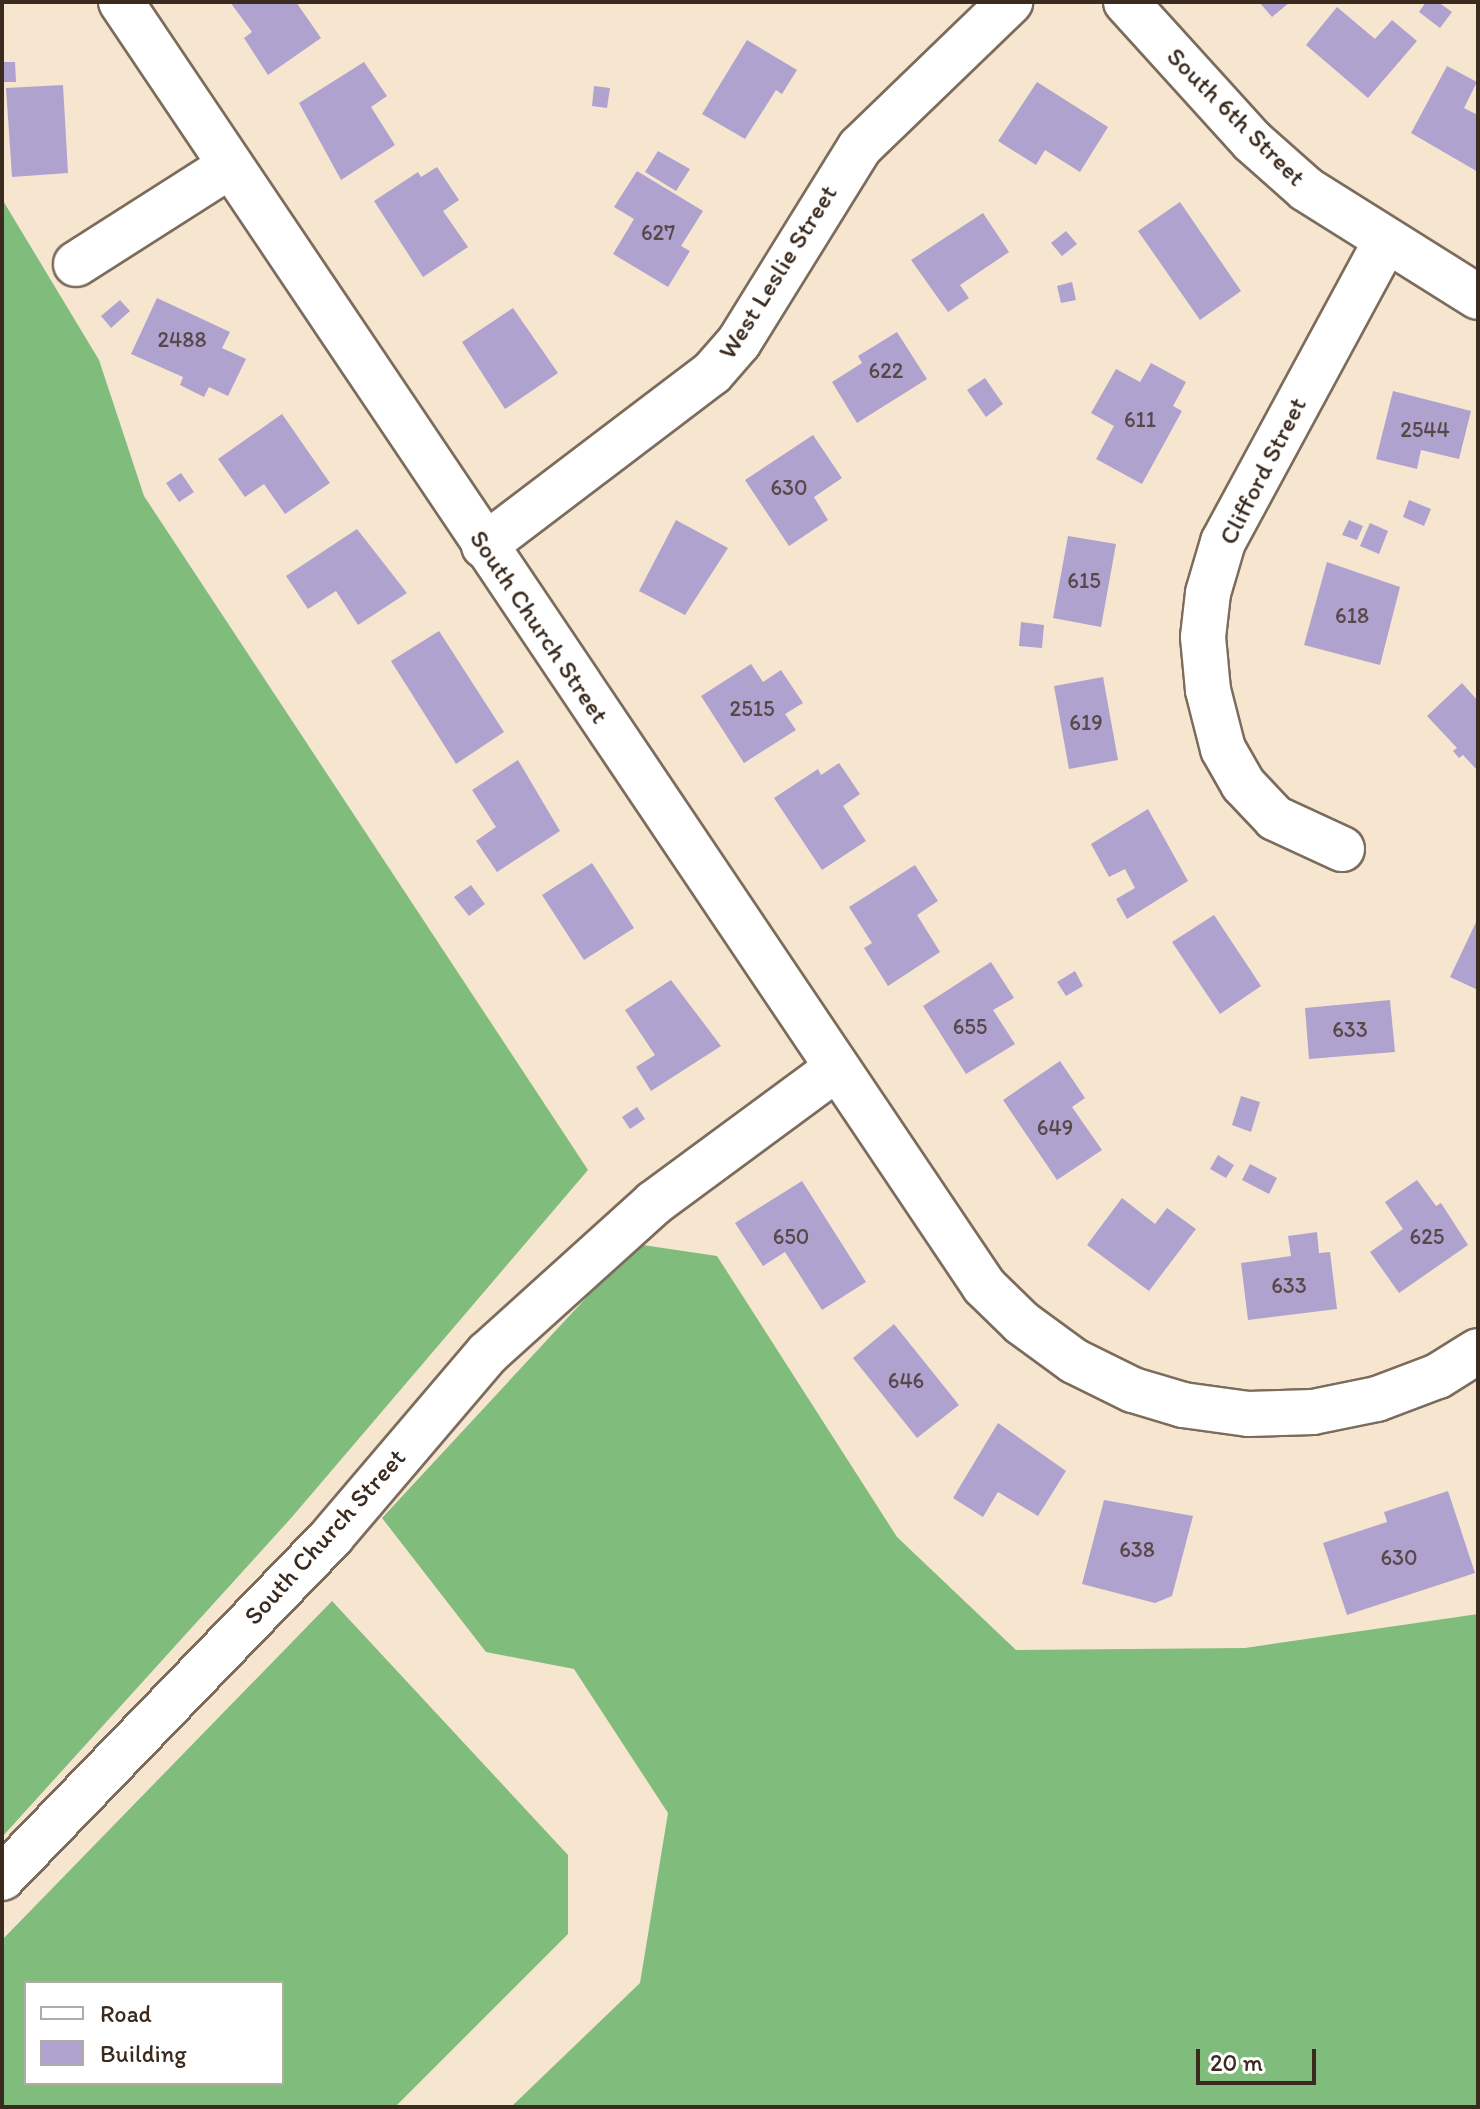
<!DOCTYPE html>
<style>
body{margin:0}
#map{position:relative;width:1480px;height:2109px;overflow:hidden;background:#f6e6d0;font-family:Itim,sans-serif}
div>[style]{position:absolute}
.forest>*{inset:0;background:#80bc7b}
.building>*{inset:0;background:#afa2cf}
.roads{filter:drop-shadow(2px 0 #7c6c5c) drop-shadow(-2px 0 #7c6c5c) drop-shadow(0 2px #7c6c5c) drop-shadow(0 -2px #7c6c5c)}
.minor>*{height:44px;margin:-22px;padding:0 22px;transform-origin:22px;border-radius:22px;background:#fff}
span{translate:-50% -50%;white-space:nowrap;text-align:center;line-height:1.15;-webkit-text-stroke:6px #fff;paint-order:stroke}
.number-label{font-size:22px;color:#58484a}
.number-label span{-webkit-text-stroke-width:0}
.street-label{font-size:26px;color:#3b2a1e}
.frame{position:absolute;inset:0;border:4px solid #3b2a1e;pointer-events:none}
.legend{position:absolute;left:24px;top:1981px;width:260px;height:104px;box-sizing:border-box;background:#fff;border:2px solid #b1aaa5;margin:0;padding:10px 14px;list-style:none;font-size:24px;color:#3b2a1e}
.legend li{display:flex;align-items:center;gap:16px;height:40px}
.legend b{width:40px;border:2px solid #b1aaa5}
.scale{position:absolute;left:1196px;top:2049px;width:120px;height:36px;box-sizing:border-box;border:4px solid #3b2a1e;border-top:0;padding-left:10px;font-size:24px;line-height:28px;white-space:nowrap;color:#3b2a1e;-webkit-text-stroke:6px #fff;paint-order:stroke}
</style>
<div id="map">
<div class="forest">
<i style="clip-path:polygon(2px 199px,99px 360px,144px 496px,588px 1170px,292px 1517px,2px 1837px)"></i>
<i style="clip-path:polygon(636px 1244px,717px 1256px,897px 1537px,1016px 1650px,1245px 1648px,1478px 1614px,1478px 2107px,511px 2107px,640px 1983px,668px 1813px,574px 1669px,486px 1652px,382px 1518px)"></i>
<i style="clip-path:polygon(evenodd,332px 1601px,568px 1855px,568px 1934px,395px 2107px,2px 2107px,2px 1940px,332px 1601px,26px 1983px,282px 1983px,282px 2083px,26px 2083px,26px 1983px)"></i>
</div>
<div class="building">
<i style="clip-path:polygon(230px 2px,296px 2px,321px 38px,268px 75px,244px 38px,252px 32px)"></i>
<i style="clip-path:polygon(1259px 2px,1290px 2px,1272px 17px)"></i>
<i style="clip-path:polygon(1426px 2px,1438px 2px,1452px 12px,1440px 28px,1419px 12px)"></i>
<i style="clip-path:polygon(1337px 7px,1375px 39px,1392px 20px,1417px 41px,1368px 98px,1306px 45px)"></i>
<i style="clip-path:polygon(747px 40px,797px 70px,782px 94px,776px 90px,745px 139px,702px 114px)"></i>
<i style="clip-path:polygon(2px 62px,15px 62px,16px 82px,2px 82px)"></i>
<i style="clip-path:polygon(364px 62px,387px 96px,371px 107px,395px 145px,341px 180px,299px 103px)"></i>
<i style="clip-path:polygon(1447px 66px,1477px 82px,1464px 108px,1478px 115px,1478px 172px,1411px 133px)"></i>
<i style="clip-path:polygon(1037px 82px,1108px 127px,1080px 172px,1045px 150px,1036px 165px,998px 141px)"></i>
<i style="clip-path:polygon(63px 85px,68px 173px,12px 177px,6px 88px)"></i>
<i style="clip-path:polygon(594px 86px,610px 88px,607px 108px,592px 106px)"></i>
<i style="clip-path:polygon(658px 151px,690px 169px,676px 191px,645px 172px)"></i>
<i style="clip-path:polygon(437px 167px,459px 200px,443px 211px,468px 247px,423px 277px,374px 201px,418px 172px,421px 177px)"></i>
<i style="clip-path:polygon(637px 171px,703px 211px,681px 246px,690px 251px,668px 287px,613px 254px,634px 219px,614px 207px)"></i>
<i style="clip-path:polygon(1180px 202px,1241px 291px,1200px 320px,1138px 231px)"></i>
<i style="clip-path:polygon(983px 213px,1009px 252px,960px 285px,969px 298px,948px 312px,911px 260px)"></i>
<i style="clip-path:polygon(1066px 231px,1077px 244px,1062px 256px,1051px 243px)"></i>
<i style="clip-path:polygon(1072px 282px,1076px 300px,1061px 303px,1057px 286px)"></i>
<i style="clip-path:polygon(157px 298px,230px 332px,222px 348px,246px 359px,228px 396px,209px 387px,204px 397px,180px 385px,183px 377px,131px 354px)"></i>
<i style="clip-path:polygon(120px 300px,130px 311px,111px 328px,101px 316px)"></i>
<i style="clip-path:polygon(513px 308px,558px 373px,505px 409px,462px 342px)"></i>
<i style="clip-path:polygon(897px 332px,927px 379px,857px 423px,832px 382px,862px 363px,858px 356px)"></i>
<i style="clip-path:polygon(1151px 363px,1186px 382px,1173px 406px,1182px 411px,1142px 484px,1096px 459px,1114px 426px,1091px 413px,1116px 369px,1140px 382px)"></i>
<i style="clip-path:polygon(985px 378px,1003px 404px,986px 417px,967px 390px)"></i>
<i style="clip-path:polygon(1393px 391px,1471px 411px,1459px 459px,1421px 450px,1417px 469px,1376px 459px)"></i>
<i style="clip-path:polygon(282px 414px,330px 483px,285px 514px,264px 484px,245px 497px,218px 459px)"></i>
<i style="clip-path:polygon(813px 435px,842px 478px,814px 497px,828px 520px,789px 546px,745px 480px)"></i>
<i style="clip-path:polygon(181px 473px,194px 492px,179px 502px,166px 483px)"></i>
<i style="clip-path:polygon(1409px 500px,1431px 509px,1424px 526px,1403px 517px)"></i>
<i style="clip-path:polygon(676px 520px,728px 548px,685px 615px,639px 591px)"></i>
<i style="clip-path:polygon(1349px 520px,1363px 526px,1357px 540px,1342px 535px)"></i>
<i style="clip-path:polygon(1370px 523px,1388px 531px,1379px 554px,1360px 546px)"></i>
<i style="clip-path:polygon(357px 529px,407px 593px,358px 625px,336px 591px,308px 609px,286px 576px)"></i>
<i style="clip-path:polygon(1068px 536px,1116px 544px,1101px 627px,1053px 618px)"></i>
<i style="clip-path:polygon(1327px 562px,1400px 587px,1380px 665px,1304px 645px)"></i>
<i style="clip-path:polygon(1021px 622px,1044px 625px,1042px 648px,1019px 646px)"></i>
<i style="clip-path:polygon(439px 631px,504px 732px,456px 764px,391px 661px)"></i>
<i style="clip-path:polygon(751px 664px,763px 682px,781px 670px,803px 703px,785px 714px,796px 730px,744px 763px,701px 696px)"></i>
<i style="clip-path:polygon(1103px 677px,1118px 760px,1069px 769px,1054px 686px)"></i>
<i style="clip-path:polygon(1462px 683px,1478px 701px,1478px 771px,1463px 755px,1459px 758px,1453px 751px,1457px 748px,1427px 716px)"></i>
<i style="clip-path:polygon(518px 760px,560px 831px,497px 872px,476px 841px,496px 827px,472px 790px)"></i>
<i style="clip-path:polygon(839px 763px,860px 794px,843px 806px,866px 841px,822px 870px,774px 798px,818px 769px,821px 775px)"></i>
<i style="clip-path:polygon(1148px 809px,1188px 881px,1127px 919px,1116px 899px,1135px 888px,1125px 869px,1109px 877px,1091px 844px)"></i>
<i style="clip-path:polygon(592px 863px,634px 928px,584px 960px,542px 895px)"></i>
<i style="clip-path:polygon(915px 865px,938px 901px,917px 915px,940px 952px,888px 986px,864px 948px,872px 943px,849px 907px)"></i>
<i style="clip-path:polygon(471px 885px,485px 904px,469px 916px,454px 897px)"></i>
<i style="clip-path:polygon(1214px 915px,1261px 986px,1220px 1014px,1172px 942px)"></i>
<i style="clip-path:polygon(1478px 918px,1478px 990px,1450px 977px)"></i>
<i style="clip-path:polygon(991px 962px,1014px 998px,993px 1010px,1015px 1044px,966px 1074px,923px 1006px)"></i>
<i style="clip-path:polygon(1075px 971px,1083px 986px,1066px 996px,1057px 982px)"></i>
<i style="clip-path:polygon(671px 980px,721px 1046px,651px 1091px,636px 1067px,655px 1055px,625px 1010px)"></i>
<i style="clip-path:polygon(1390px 1000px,1395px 1052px,1309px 1059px,1305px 1008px)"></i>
<i style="clip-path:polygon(1060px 1061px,1085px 1098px,1072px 1107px,1102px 1150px,1057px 1180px,1003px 1100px)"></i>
<i style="clip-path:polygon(1241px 1096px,1260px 1102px,1251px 1132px,1232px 1125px)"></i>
<i style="clip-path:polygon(637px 1107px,645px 1119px,630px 1129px,622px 1117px)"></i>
<i style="clip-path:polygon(1218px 1155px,1234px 1165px,1226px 1178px,1210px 1169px)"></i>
<i style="clip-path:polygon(1250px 1164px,1277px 1178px,1269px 1194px,1242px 1180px)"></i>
<i style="clip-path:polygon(1417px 1180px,1436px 1206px,1441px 1203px,1468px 1245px,1399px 1293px,1370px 1252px,1403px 1229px,1385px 1202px)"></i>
<i style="clip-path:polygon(802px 1181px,866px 1282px,822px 1310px,785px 1252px,763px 1266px,735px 1223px)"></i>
<i style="clip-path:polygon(1122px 1198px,1155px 1224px,1167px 1208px,1196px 1229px,1149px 1291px,1087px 1245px)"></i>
<i style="clip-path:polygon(1317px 1232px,1319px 1253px,1330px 1252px,1337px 1309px,1248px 1320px,1241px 1263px,1291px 1256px,1288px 1236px)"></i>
<i style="clip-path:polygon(894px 1324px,959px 1405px,917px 1438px,853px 1358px)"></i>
<i style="clip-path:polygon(998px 1423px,1066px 1471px,1038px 1516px,998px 1492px,983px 1517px,953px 1498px)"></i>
<i style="clip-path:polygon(1448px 1491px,1475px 1573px,1347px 1615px,1323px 1543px,1387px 1522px,1384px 1512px)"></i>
<i style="clip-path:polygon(1104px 1500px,1193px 1516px,1172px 1596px,1155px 1603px,1082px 1584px)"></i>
</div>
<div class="roads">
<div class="minor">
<i style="left:121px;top:2px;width:1547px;rotate:56.09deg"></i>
<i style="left:984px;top:1286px;width:53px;rotate:44.2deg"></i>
<i style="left:1022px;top:1323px;width:64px;rotate:36.2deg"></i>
<i style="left:1074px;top:1361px;width:66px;rotate:26.2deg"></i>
<i style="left:1133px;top:1390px;width:52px;rotate:16.7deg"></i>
<i style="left:1183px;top:1405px;width:66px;rotate:7.9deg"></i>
<i style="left:1248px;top:1414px;width:65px;rotate:-1.8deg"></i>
<i style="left:1313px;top:1412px;width:65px;rotate:-11.5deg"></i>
<i style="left:1377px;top:1399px;width:65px;rotate:-20.7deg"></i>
<i style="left:1438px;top:1376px;width:47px;rotate:-32deg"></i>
<i style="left:1126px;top:2px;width:188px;rotate:47.8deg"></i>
<i style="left:1252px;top:141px;width:72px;rotate:41.6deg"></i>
<i style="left:1306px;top:189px;width:203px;rotate:32.1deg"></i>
<i style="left:76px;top:264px;width:183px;rotate:-32.5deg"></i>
<i style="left:484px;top:546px;width:286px;rotate:-37.2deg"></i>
<i style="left:712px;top:373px;width:41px;rotate:-48.9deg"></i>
<i style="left:739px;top:342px;width:229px;rotate:-58.2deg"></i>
<i style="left:860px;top:147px;width:209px;rotate:-44deg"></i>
<i style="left:1342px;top:849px;width:74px;rotate:-155.2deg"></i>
<i style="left:1275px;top:818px;width:47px;rotate:-133.3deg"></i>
<i style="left:1243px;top:784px;width:40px;rotate:-119.7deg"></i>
<i style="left:1223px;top:749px;width:61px;rotate:-104.3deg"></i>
<i style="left:1208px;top:690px;width:53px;rotate:-95.4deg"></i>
<i style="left:1203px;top:637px;width:44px;rotate:-83.5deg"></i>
<i style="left:1208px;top:593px;width:53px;rotate:-73.6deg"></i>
<i style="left:1223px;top:542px;width:342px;rotate:-61.6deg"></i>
<i style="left:2px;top:1878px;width:475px;rotate:-46deg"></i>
<i style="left:332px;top:1536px;width:240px;rotate:-49.6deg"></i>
<i style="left:488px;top:1353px;width:224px;rotate:-42.1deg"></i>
<i style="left:654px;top:1203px;width:226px;rotate:-36.4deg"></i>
</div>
</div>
<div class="number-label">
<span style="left:658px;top:233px">627</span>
<span style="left:182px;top:340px">2488</span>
<span style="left:886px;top:371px">622</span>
<span style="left:1140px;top:420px">611</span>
<span style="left:1425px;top:430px">2544</span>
<span style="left:789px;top:488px">630</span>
<span style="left:1084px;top:581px">615</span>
<span style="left:1352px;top:616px">618</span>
<span style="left:752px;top:709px">2515</span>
<span style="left:1086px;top:723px">619</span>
<span style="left:970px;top:1027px">655</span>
<span style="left:1350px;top:1030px">633</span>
<span style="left:1055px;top:1128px">649</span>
<span style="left:791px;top:1237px">650</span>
<span style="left:1427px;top:1237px">625</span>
<span style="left:1289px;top:1286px">633</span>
<span style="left:906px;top:1381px">646</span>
<span style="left:1137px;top:1550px">638</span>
<span style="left:1399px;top:1558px">630</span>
</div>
<div class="street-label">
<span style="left:1236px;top:117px;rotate:45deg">South 6th Street</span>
<span style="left:778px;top:272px;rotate:-58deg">West Leslie Street</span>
<span style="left:1263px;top:471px;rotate:-63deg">Clifford Street</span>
<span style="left:539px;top:627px;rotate:56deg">South Church Street</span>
<span style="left:325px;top:1537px;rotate:-48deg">South Church Street</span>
</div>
<div class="frame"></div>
<ul class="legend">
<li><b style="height:10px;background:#fff"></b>Road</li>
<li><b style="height:22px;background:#afa2cf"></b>Building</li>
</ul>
<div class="scale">20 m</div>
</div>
